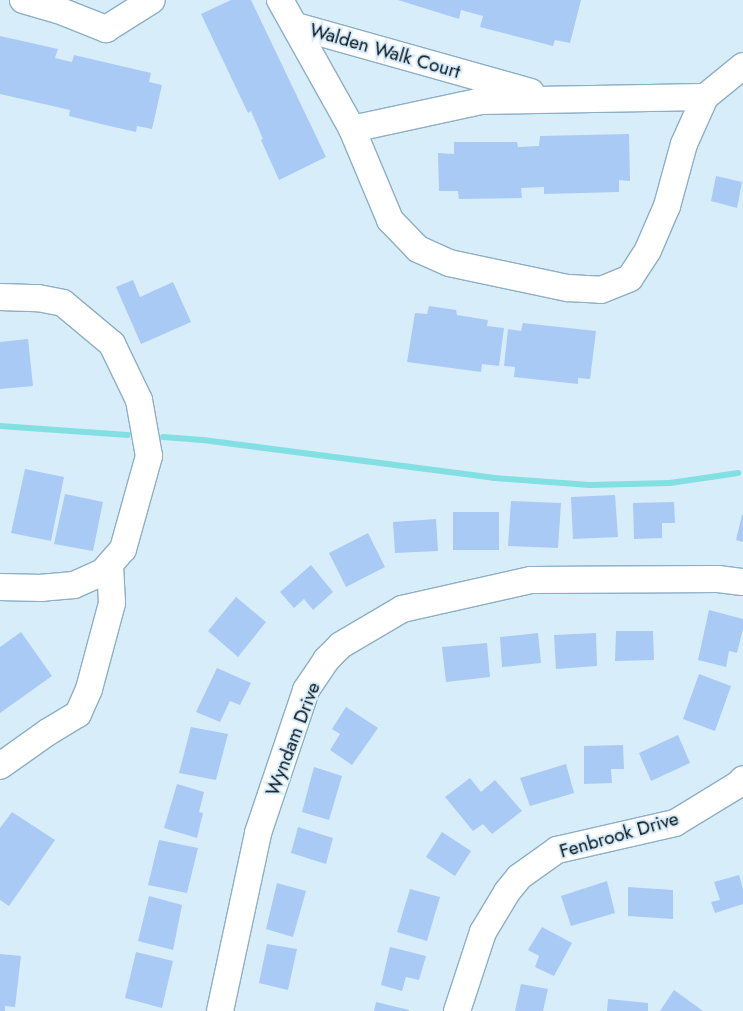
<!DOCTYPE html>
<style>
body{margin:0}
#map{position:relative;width:743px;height:1011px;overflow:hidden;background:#d8edfa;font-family:Jost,sans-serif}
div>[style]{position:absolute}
.stream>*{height:6px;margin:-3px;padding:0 3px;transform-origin:3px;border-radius:3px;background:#83e0e2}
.building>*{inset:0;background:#a8caf4}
.roads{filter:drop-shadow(1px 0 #8dafc4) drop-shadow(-1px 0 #8dafc4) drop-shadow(0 1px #8dafc4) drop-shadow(0 -1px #8dafc4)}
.minor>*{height:26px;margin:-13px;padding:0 13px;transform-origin:13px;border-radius:13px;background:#fff}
span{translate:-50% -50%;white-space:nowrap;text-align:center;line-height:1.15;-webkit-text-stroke:4px #d8edfa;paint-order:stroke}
.street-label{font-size:19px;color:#09161e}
</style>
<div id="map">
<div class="stream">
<i style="left:0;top:426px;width:128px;rotate:4deg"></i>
<i style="left:163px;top:437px;width:40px;rotate:4.3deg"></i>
<i style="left:203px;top:440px;width:293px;rotate:7.4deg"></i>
<i style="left:494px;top:478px;width:96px;rotate:4.2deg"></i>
<i style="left:590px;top:485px;width:80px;rotate:-1.4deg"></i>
<i style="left:670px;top:483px;width:69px;rotate:-8.4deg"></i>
</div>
<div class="building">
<i style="clip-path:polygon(231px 0,251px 0,326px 157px,279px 180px,261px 140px,263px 139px,251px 111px,248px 113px,201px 14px)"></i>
<i style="clip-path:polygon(398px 0,581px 0,570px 43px,555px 40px,553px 46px,480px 27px,483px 16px,461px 10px,459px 19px)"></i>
<i style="clip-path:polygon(0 36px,58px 49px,55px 58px,72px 62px,74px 55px,151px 73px,149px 82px,162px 85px,152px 129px,137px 126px,136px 132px,101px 124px,69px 116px,70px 110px,0 94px)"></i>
<i style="clip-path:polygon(629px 134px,630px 181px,619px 180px,619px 192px,544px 194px,544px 187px,521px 188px,522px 198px,459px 199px,458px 191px,439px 191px,438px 153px,454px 154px,454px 142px,517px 142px,518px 147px,539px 146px,540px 136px)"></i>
<i style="clip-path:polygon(716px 176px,742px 182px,737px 208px,711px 201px)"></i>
<i style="clip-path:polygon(133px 280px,140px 297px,173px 282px,191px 322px,141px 344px,116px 287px)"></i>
<i style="clip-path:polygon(429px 306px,456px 310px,457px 315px,488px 320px,487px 326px,504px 328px,499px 366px,482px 364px,481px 372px,407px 362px,415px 313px,427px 314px)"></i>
<i style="clip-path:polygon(523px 323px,596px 331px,590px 379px,578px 378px,578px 384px,514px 377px,515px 367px,504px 366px,508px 329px,521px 331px)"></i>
<i style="clip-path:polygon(28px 339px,33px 386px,0 389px,0 342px)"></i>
<i style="clip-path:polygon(25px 469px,64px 477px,51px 541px,11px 533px)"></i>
<i style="clip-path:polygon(65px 494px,103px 502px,93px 551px,54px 544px)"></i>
<i style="clip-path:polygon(615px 495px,618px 537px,573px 539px,571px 497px)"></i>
<i style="clip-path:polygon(511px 501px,561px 503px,558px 548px,508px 546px)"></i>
<i style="clip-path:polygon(674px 502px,675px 523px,662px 523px,662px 538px,634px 539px,633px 503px)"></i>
<i style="clip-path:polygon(453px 512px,499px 512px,499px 550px,453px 550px)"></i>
<i style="clip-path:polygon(742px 515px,743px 515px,743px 542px,736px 540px)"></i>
<i style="clip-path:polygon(436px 519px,438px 551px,395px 553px,393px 522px)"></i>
<i style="clip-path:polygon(368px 533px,385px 567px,346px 587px,329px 553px)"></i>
<i style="clip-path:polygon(311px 565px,333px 592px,313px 610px,304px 599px,294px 608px,280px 592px)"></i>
<i style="clip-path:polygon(236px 597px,266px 622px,238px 657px,208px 631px)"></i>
<i style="clip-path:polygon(709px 610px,743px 619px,743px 629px,737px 653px,729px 651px,726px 667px,698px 660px)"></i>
<i style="clip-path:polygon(616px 631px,653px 631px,654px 660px,615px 661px)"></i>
<i style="clip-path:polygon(21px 632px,52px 676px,0 713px,0 647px)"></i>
<i style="clip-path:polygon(538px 633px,541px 663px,502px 667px,500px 637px)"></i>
<i style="clip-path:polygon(596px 633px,597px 666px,556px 669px,554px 635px)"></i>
<i style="clip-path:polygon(487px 643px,490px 677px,446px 682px,442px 647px)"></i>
<i style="clip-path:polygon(217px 668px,251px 683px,240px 705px,230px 701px,220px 722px,196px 712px)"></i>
<i style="clip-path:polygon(699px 674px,731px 686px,715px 731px,683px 719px)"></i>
<i style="clip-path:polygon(346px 707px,378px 728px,352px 765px,330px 750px,340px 734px,332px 729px)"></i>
<i style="clip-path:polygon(191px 727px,228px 734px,216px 780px,179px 773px)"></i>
<i style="clip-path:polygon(678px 735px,690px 763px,651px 781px,639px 753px)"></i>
<i style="clip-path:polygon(623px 745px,624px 769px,611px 769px,612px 783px,584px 784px,584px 746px)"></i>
<i style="clip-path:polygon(566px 764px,574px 793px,530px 806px,520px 778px)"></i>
<i style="clip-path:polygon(314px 767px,342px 776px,329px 820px,302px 812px)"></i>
<i style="clip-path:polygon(470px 778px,481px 792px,495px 780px,522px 811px,492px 834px,483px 824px,473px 831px,445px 797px)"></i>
<i style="clip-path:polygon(177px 784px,204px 792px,199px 812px,203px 813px,197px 838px,164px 828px)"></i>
<i style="clip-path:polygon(12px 812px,55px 840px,9px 906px,0 900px,0 828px)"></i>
<i style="clip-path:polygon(298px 827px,333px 838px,326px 864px,291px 853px)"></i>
<i style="clip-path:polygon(442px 832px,471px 851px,455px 876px,426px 857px)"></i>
<i style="clip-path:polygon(159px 840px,198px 848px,187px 893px,148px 885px)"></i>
<i style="clip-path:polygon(739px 875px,743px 889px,743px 904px,715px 913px,711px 902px,720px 900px,714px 882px)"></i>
<i style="clip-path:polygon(607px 881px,615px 913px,571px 926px,561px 896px)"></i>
<i style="clip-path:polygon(277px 883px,306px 891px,293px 937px,266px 929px)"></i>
<i style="clip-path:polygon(628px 887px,673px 890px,673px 919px,628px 916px)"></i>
<i style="clip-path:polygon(410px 889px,440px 897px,427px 941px,397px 932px)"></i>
<i style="clip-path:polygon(149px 896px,182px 905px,173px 950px,138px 941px)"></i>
<i style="clip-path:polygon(542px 927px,572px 943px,554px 976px,535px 967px,539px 956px,528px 950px)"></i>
<i style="clip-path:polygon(267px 944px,297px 949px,288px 990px,259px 983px)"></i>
<i style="clip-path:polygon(390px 947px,426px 956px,419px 980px,406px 977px,402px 991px,381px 985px)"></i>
<i style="clip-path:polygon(136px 952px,173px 961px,162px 1008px,125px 998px)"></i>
<i style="clip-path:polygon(0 954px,21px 956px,15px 1007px,5px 1006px,5px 1011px,0 1011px)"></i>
<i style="clip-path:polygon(521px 984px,548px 989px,543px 1011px,515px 1011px)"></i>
<i style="clip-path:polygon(674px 990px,703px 1011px,660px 1011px)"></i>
<i style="clip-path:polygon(608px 999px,648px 1003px,648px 1011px,607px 1011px)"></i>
<i style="clip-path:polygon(376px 1002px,409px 1010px,409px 1011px,374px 1011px)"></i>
</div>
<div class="roads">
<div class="minor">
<i style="left:23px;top:0;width:36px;rotate:16deg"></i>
<i style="left:58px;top:10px;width:52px;rotate:21.6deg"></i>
<i style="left:106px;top:29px;width:54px;rotate:-32.2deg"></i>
<i style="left:280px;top:0;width:148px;rotate:60.8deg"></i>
<i style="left:352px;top:129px;width:99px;rotate:67.3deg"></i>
<i style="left:390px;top:220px;width:40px;rotate:46deg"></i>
<i style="left:418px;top:249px;width:34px;rotate:24deg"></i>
<i style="left:449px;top:263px;width:122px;rotate:11.9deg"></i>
<i style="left:568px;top:288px;width:33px;rotate:3deg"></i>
<i style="left:601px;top:290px;width:31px;rotate:-22deg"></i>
<i style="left:630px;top:278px;width:33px;rotate:-57deg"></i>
<i style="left:648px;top:250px;width:48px;rotate:-66.6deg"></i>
<i style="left:667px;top:206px;width:64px;rotate:-74.7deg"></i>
<i style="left:684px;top:144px;width:51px;rotate:-65.9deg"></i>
<i style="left:296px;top:26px;width:244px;rotate:15.7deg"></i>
<i style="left:352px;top:129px;width:132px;rotate:-12.2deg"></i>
<i style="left:481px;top:101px;width:224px;rotate:-1deg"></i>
<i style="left:705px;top:97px;width:49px;rotate:-39.2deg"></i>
<i style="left:0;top:297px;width:38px;rotate:2deg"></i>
<i style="left:38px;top:298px;width:25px;rotate:11deg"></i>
<i style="left:63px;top:303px;width:64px;rotate:39.9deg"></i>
<i style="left:112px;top:344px;width:62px;rotate:64.3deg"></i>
<i style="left:139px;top:400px;width:57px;rotate:79.9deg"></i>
<i style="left:149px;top:456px;width:97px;rotate:105.6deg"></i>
<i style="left:123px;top:549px;width:30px;rotate:131deg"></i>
<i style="left:103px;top:572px;width:32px;rotate:156deg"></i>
<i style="left:74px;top:585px;width:32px;rotate:175deg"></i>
<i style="left:42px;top:588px;width:42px;rotate:-178.6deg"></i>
<i style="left:0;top:766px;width:59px;rotate:-35.3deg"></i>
<i style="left:48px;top:732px;width:35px;rotate:-31deg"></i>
<i style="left:78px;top:714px;width:27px;rotate:-66deg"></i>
<i style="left:89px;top:689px;width:89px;rotate:-75deg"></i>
<i style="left:112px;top:603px;width:38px;rotate:-93deg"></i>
<i style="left:220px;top:1011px;width:182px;rotate:-77.9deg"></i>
<i style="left:258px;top:833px;width:151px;rotate:-71.4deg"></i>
<i style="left:306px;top:690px;width:36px;rotate:-56deg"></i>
<i style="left:326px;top:660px;width:21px;rotate:-45deg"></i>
<i style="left:341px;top:645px;width:71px;rotate:-30.5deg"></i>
<i style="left:402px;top:609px;width:132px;rotate:-12.7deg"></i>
<i style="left:531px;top:580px;width:187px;rotate:-0.3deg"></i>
<i style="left:718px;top:579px;width:25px;rotate:7deg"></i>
<i style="left:457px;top:1011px;width:83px;rotate:-71.8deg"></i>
<i style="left:483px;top:932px;width:47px;rotate:-59deg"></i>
<i style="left:507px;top:892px;width:19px;rotate:-51deg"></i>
<i style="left:519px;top:877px;width:47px;rotate:-35.4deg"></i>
<i style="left:557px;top:850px;width:121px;rotate:-12.9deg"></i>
<i style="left:675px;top:823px;width:75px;rotate:-31.4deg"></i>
<i style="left:739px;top:784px;width:6px;rotate:-51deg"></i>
</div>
</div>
<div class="street-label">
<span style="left:385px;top:51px;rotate:16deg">Walden Walk Court</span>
<span style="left:293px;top:739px;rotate:-69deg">Wyndam Drive</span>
<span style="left:619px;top:835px;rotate:-16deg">Fenbrook Drive</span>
</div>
</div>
